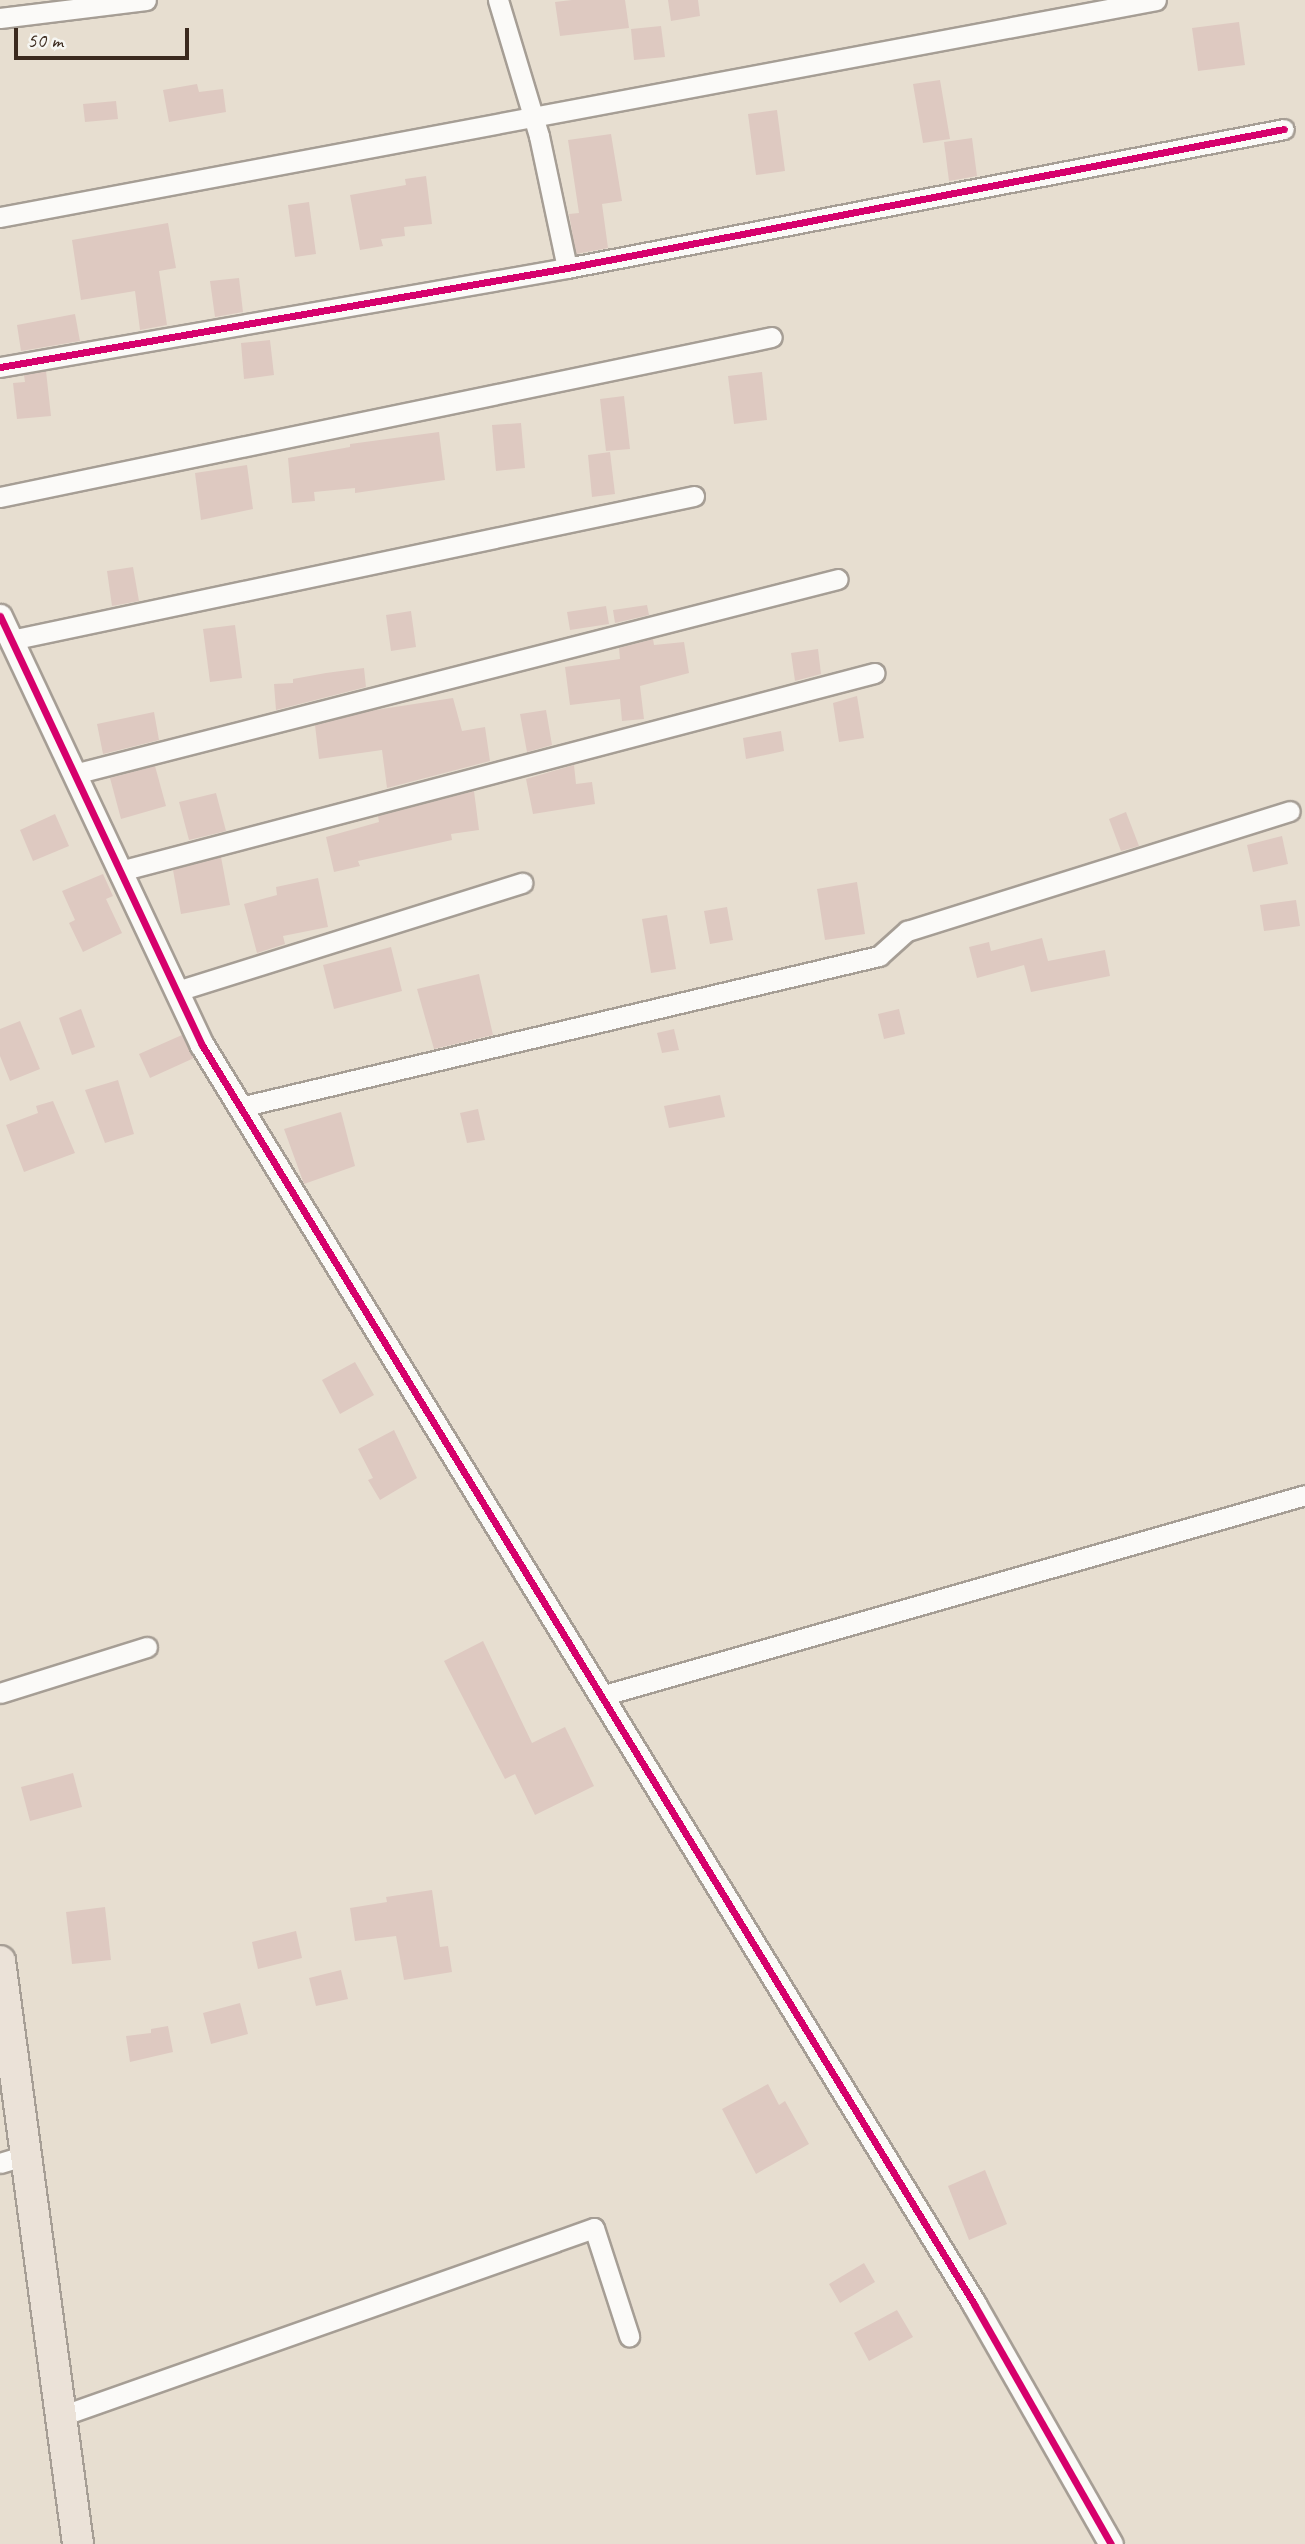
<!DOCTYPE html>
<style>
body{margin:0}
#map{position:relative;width:1305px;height:2544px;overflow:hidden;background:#e7ded0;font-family:Caveat,sans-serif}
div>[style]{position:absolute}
.building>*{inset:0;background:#dec9c1}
.roads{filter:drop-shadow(2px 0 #a69e95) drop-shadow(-2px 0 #a69e95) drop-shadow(0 2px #a69e95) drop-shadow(0 -2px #a69e95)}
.minor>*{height:19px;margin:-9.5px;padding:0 9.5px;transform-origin:9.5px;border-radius:9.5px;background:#fbfaf8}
.tertiary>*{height:23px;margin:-11.5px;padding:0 11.5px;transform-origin:11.5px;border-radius:11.5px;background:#fbfaf8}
.primary>*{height:30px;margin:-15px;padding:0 15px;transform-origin:15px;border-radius:15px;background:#ebe2d8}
.cycleway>*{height:7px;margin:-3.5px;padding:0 3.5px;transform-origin:3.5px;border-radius:3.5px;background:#d6006c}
span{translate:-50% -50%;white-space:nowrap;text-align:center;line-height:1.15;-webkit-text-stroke:7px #f6f6f2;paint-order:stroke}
.scale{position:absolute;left:14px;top:28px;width:175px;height:32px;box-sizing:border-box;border:4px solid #3b2a1e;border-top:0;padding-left:9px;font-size:21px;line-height:24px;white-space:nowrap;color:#3b2a1e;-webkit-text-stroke:5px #f6f6f2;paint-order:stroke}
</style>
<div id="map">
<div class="building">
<i style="clip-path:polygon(572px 0,625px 0,629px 28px,560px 36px,555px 2px)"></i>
<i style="clip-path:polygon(668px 0,698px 0,700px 16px,671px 21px)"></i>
<i style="clip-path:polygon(1239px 22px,1245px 65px,1198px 71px,1192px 28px)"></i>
<i style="clip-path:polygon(661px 26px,665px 57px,634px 60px,631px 29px)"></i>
<i style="clip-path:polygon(940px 80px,950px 139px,923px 143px,913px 84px)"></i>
<i style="clip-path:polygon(197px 84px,199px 92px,223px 89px,226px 112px,169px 122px,163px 90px)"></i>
<i style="clip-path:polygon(116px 101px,118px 119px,85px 122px,83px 104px)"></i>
<i style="clip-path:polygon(777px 110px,785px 171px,756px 175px,748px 114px)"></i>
<i style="clip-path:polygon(611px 134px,622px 201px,602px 204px,608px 248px,576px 254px,569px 214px,579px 213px,568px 140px)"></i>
<i style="clip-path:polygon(972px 138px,977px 176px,949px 181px,944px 142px)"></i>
<i style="clip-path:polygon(426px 176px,432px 224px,404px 227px,405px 236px,381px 239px,383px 246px,360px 250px,350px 195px,406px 185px,405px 179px)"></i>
<i style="clip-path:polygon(309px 202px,316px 254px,295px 257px,288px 205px)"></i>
<i style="clip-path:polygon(168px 223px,176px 268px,159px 271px,167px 325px,140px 330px,135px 291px,81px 300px,72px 240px)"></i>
<i style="clip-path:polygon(239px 278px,243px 312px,215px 317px,210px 281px)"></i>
<i style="clip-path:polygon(75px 314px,80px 341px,21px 351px,17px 325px)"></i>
<i style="clip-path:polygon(270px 340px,274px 375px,244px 379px,241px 343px)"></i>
<i style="clip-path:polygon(46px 371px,51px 416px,17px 419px,13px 383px,25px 382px,24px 375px)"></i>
<i style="clip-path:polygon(762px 372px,767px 420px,734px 424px,728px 376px)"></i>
<i style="clip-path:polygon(624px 396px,630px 449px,606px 451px,600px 399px)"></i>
<i style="clip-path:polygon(521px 423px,525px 468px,496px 471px,492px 425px)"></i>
<i style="clip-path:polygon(439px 432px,445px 480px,355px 493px,355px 488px,314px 492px,315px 501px,292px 503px,288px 458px,350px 447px,350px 444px)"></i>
<i style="clip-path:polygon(610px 452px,615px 494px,592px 497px,588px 455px)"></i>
<i style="clip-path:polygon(247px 465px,253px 509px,201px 520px,195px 473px)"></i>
<i style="clip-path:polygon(133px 567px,139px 601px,112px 606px,107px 571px)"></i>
<i style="clip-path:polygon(647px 605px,649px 615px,615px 623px,613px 610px)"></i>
<i style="clip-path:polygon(606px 606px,609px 624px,570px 630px,567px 612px)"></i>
<i style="clip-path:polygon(411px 611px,416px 647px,391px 651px,386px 615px)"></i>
<i style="clip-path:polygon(235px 625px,242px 678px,210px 682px,203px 629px)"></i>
<i style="clip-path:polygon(653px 639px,654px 645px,684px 642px,689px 673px,640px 686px,644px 719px,622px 721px,620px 699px,570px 705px,565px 667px,620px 659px,619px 648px)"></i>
<i style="clip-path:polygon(818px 649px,821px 674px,795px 681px,791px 653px)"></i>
<i style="clip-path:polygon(364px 668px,366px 687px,276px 710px,274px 684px,293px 683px,293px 679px,326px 673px)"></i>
<i style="clip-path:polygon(857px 696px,864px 738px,839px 742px,833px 703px)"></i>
<i style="clip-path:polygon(453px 698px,462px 731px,485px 727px,490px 761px,387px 788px,382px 750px,319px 759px,315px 725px,369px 711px)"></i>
<i style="clip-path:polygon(546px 710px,552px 745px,527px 752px,520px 714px)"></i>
<i style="clip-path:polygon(154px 712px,159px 740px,103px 754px,97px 724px)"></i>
<i style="clip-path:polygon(781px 731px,784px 751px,746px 759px,743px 738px)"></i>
<i style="clip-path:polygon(574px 765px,576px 784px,592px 782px,595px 804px,533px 814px,526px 779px)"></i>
<i style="clip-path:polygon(155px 766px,166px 806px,121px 819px,110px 778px)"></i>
<i style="clip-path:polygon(474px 791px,479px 830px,451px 834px,452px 840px,358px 861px,360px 866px,334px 872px,326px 837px,379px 822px,378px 816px)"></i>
<i style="clip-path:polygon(216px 793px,226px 831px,189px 840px,179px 802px)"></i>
<i style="clip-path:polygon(1126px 812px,1139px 846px,1121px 851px,1109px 819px)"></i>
<i style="clip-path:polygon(55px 814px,69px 846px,33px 861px,20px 830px)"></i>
<i style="clip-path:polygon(1282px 836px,1288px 864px,1253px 872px,1247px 845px)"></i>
<i style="clip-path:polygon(221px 857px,230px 905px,181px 914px,173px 870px)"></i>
<i style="clip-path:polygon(103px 874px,113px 896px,106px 899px,122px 933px,83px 952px,69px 923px,75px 920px,62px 891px)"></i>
<i style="clip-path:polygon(318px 878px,328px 927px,283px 936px,285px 944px,257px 953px,244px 904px,277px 895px,276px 887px)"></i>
<i style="clip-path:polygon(857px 882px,865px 934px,825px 940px,817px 889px)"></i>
<i style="clip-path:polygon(1296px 900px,1300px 926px,1264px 931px,1260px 905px)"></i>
<i style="clip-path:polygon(727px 907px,733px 940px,710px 944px,704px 911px)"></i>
<i style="clip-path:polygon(667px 915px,676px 969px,651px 973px,642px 919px)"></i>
<i style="clip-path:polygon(1042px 938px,1048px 961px,1105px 950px,1110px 976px,1031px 992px,1024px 965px,977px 978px,969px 947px,989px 942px,991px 951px)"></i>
<i style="clip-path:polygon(391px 947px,402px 991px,334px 1009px,323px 965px)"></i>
<i style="clip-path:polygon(479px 974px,493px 1035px,434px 1049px,417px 989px)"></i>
<i style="clip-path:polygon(81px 1009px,95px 1047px,72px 1055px,59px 1018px)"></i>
<i style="clip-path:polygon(899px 1009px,905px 1034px,884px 1039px,878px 1014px)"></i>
<i style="clip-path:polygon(20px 1021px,40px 1069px,10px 1081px,0 1056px,0 1029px)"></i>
<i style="clip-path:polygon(674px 1029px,679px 1050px,662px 1053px,657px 1033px)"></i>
<i style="clip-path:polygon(182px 1035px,194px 1058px,150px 1078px,139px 1054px)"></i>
<i style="clip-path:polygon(118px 1080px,134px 1134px,105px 1143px,85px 1090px)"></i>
<i style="clip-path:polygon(720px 1095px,725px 1117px,669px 1128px,664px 1106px)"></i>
<i style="clip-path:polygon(53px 1101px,75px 1153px,24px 1172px,6px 1125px,38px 1113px,36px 1106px)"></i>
<i style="clip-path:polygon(478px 1109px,485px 1140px,467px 1143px,460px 1113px)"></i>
<i style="clip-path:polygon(341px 1112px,355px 1166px,304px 1184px,284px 1129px)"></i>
<i style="clip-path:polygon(355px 1362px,374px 1395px,340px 1414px,322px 1380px)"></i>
<i style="clip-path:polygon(394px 1430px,417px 1478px,380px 1500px,368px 1480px,373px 1478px,358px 1449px)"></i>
<i style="clip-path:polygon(483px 1641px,532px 1743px,565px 1727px,594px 1786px,535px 1815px,515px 1774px,505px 1779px,444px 1661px)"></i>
<i style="clip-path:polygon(73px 1773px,82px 1807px,30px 1821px,21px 1787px)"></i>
<i style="clip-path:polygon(432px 1890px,440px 1947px,448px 1946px,452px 1972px,404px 1980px,396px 1936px,355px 1941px,350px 1908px,387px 1902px,386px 1897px)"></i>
<i style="clip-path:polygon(105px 1907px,111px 1960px,72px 1964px,66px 1912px)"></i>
<i style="clip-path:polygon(296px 1931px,302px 1958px,258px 1969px,252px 1942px)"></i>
<i style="clip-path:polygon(341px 1970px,348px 1999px,316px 2006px,309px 1978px)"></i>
<i style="clip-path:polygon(240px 2003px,248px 2034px,211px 2044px,203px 2013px)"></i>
<i style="clip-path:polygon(168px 2026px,173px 2052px,130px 2062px,126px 2036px,151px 2033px,151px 2029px)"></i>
<i style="clip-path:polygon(768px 2084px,779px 2105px,785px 2101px,809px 2144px,756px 2174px,722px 2109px)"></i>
<i style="clip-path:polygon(985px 2170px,1007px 2224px,969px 2240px,948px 2186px)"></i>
<i style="clip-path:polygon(864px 2263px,875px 2282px,840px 2303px,829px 2284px)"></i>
<i style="clip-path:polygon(897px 2310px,913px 2337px,869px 2361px,854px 2333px)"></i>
</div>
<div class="roads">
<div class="minor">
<i style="left:498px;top:0;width:142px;rotate:73.2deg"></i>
<i style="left:539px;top:136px;width:135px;rotate:78deg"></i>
<i style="left:0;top:18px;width:147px;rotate:-7deg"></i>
<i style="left:0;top:217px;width:1176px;rotate:-10.63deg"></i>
<i style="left:0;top:367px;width:576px;rotate:-9.9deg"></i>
<i style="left:567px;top:268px;width:730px;rotate:-10.97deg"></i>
<i style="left:0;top:497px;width:788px;rotate:-11.71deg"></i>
<i style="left:11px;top:640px;width:698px;rotate:-11.91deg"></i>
<i style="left:74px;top:774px;width:788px;rotate:-14.32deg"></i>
<i style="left:120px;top:871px;width:780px;rotate:-14.71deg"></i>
<i style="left:177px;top:991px;width:362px;rotate:-17.4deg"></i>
<i style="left:240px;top:1107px;width:657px;rotate:-13.3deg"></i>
<i style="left:879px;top:956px;width:38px;rotate:-42deg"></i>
<i style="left:907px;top:931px;width:401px;rotate:-17.4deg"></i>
<i style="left:0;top:1693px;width:154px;rotate:-17.4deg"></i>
<i style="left:601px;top:1696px;width:732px;rotate:-15.93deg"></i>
<i style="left:0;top:2163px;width:27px;rotate:-17deg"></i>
<i style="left:61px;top:2416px;width:565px;rotate:-19.43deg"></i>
<i style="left:594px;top:2228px;width:114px;rotate:72deg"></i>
</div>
<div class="tertiary">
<i style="left:0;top:616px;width:474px;rotate:64.8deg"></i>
<i style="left:202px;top:1045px;width:1477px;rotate:58.48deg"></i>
<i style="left:974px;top:2304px;width:276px;rotate:60.3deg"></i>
</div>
<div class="primary">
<i style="left:0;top:1961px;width:588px;rotate:82.38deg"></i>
</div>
</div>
<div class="cycleway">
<i style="left:0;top:367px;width:576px;rotate:-9.9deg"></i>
<i style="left:567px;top:268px;width:730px;rotate:-10.97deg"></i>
<i style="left:0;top:616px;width:474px;rotate:64.8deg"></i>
<i style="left:202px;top:1045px;width:1477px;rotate:58.48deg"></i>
<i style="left:974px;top:2304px;width:276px;rotate:60.3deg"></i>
</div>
<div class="scale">50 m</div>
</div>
